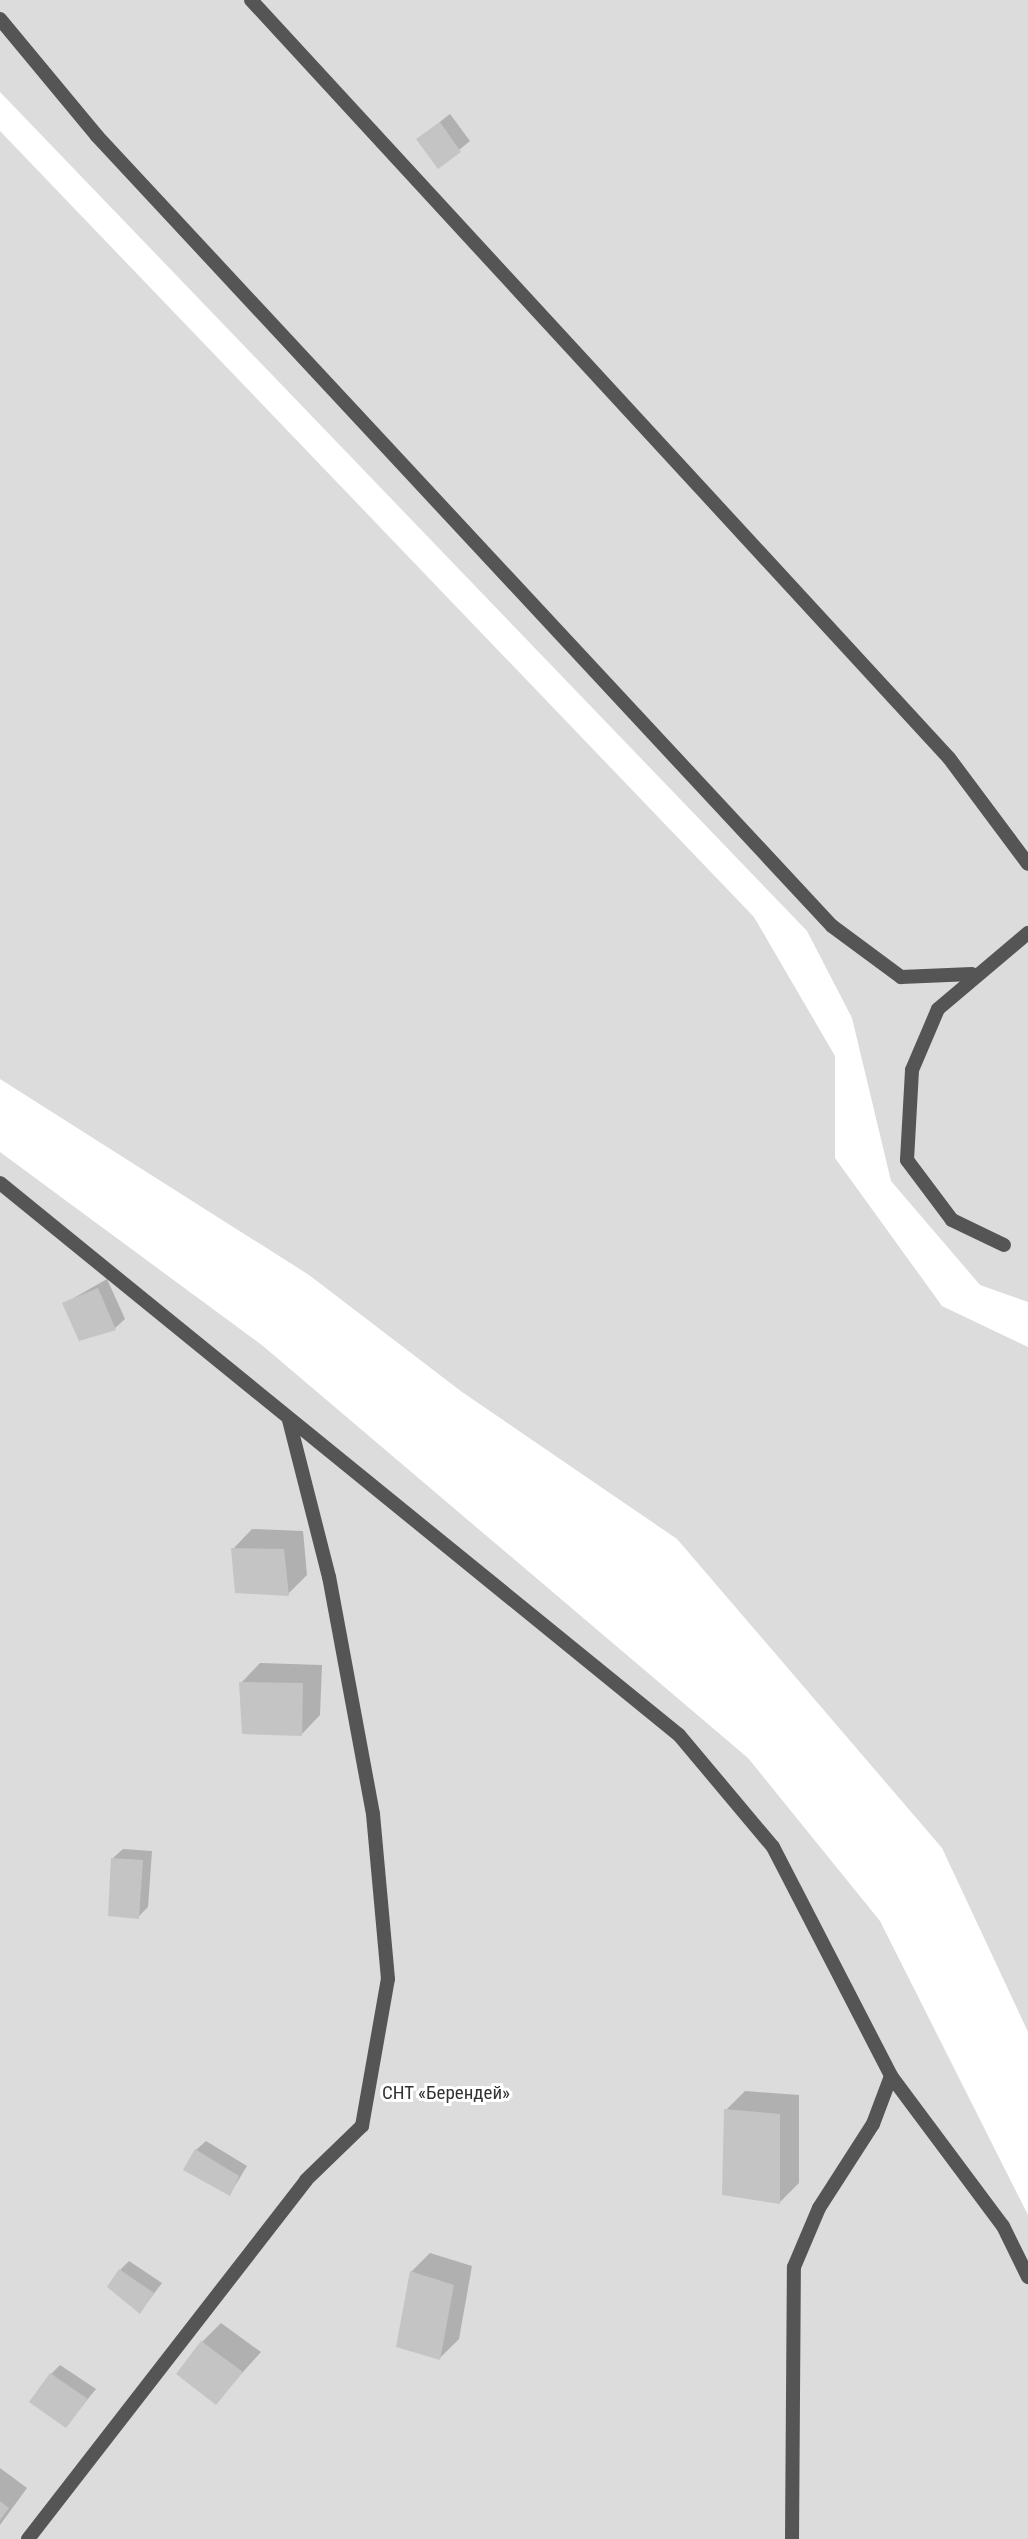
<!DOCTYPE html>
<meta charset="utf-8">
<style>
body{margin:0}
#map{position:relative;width:1028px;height:2539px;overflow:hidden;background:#fff;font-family:"Roboto Condensed",sans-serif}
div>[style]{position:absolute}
.green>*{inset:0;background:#dcdcdc}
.shadow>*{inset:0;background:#0003}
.building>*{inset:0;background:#c4c4c4}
.lane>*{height:14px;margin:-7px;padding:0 7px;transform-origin:7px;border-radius:7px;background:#555}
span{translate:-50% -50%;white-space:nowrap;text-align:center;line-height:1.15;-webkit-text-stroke:6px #fff;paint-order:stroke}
.park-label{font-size:19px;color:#333}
</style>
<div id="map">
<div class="green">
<i style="clip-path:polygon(0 0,1028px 0,1028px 1302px,980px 1285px,891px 1181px,852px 1018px,807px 931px,0 92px)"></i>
<i style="clip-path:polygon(0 131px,754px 917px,835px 1056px,835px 1158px,942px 1306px,1028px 1347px,1028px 2032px,942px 1848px,677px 1539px,462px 1392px,309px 1275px,0 1079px)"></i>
<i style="clip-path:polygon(0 1152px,263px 1346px,748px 1758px,880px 1921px,1028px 2215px,1028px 2539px,0 2539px)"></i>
</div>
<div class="shadow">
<i style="clip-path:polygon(450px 114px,470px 141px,438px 167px,418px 139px)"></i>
<i style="clip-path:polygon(107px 1279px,125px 1319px,115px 1328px,65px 1303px)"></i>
<i style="clip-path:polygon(252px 1529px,303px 1531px,307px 1575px,288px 1594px,233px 1549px)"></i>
<i style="clip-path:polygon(260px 1663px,322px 1665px,320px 1715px,301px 1735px,241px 1683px)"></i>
<i style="clip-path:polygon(123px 1849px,152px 1851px,148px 1907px,138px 1917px,113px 1858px)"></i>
<i style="clip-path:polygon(745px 2091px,799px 2095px,799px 2183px,780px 2202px,726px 2110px)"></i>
<i style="clip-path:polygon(206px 2141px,247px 2166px,230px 2194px,196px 2150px)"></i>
<i style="clip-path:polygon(430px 2253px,472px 2266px,459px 2339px,440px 2358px,411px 2272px)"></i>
<i style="clip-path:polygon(129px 2261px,162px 2283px,140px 2312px,120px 2270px)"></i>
<i style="clip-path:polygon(221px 2323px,261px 2352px,216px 2402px,202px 2342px)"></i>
<i style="clip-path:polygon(60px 2365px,96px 2389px,66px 2426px,51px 2374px)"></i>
<i style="clip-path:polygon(0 2468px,27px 2488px,0 2525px)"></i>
</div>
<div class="building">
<i style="clip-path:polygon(440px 122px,461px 152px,438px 169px,416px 139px)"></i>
<i style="clip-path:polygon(98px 1288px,116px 1330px,79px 1341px,62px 1303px)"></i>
<i style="clip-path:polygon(231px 1548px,284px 1549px,289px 1596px,235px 1593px)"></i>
<i style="clip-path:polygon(239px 1682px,303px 1683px,302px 1736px,242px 1734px)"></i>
<i style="clip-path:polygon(111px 1858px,143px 1860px,139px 1919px,108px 1916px)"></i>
<i style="clip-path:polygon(724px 2109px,780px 2114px,780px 2204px,722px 2195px)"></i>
<i style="clip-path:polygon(195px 2149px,239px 2176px,230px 2196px,183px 2170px)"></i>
<i style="clip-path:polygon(119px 2269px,154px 2293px,140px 2314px,107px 2287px)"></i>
<i style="clip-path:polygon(410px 2271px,454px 2285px,440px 2360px,396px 2347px)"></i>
<i style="clip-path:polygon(201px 2341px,243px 2372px,216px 2405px,176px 2374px)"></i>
<i style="clip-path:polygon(50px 2373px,88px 2399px,66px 2428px,29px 2402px)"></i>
<i style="clip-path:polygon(0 2501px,9px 2508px,0 2520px)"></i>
</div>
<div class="lane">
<i style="left:251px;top:0;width:1030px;rotate:47.36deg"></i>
<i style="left:949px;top:758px;width:132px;rotate:53.3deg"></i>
<i style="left:0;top:19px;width:152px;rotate:50.3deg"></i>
<i style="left:97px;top:136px;width:1079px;rotate:47.07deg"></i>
<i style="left:832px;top:926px;width:86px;rotate:36.5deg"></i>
<i style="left:901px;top:977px;width:71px;rotate:-2.4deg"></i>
<i style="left:0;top:1183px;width:875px;rotate:39.11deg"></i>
<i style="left:679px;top:1735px;width:146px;rotate:50deg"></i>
<i style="left:773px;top:1847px;width:258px;rotate:62.7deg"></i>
<i style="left:891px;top:2076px;width:187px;rotate:53.3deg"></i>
<i style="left:1003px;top:2226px;width:57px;rotate:63.9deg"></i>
<i style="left:1004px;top:1245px;width:58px;rotate:-154.3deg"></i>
<i style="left:952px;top:1220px;width:75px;rotate:-126.9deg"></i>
<i style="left:907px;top:1160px;width:90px;rotate:-86.8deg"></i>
<i style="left:912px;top:1070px;width:66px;rotate:-66.9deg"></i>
<i style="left:938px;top:1009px;width:118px;rotate:-40.2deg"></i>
<i style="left:28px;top:2539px;width:454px;rotate:-52.2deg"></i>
<i style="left:306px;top:2180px;width:78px;rotate:-44deg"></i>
<i style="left:362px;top:2126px;width:149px;rotate:-80deg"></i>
<i style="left:388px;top:1979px;width:166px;rotate:-95.2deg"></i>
<i style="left:373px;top:1814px;width:241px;rotate:-100.5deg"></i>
<i style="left:329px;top:1577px;width:162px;rotate:-104.3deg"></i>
<i style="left:792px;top:2539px;width:272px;rotate:-89.6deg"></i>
<i style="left:794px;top:2267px;width:64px;rotate:-67deg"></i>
<i style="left:819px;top:2208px;width:100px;rotate:-57.3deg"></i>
<i style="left:873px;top:2124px;width:51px;rotate:-69.4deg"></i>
</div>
<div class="park-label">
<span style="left:446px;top:2093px">СНТ «Берендей»</span>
</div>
</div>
